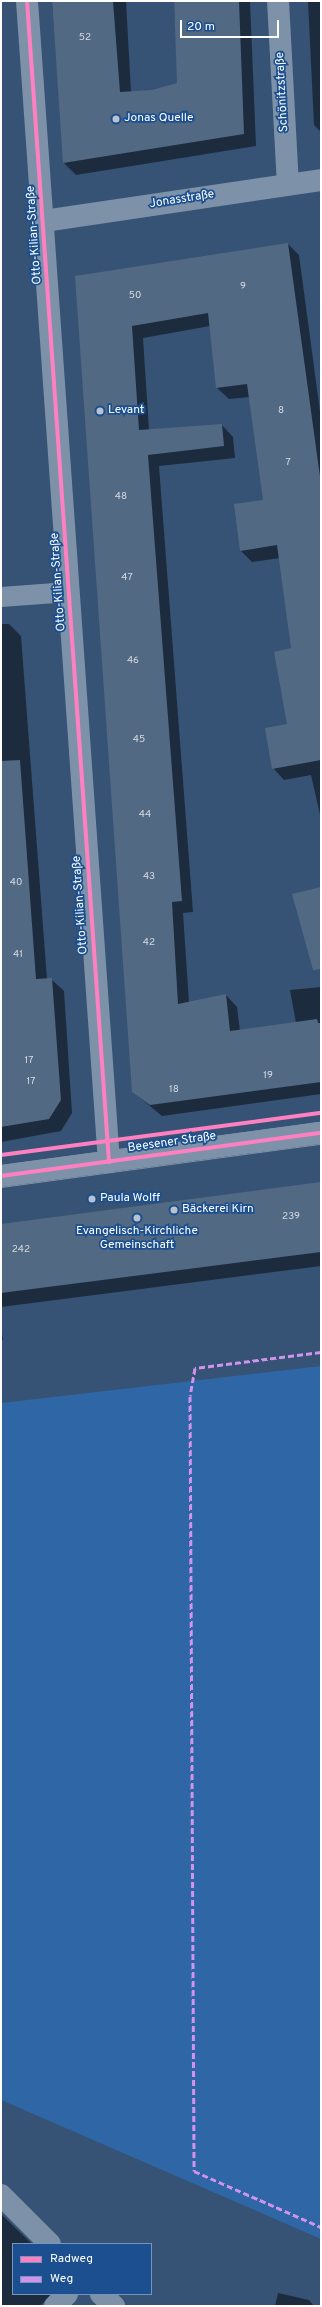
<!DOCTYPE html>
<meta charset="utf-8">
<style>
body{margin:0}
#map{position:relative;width:322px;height:2307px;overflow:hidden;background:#365274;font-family:Overpass,sans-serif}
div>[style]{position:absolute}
.green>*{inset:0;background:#2f66a5}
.shadow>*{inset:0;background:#0007}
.building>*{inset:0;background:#526984}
.service>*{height:20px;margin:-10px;padding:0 10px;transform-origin:10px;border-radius:10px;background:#7d92a8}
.minor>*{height:22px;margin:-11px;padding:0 11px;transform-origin:11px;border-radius:11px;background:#7d92a8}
.tertiary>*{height:22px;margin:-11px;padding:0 11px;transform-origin:11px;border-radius:11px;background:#7d92a8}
.tram>*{height:1px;margin:-0.5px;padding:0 0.5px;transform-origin:0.5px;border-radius:0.5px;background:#7e92a7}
.quiet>*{height:3px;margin-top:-1.5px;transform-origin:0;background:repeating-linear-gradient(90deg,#d193ec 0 6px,transparent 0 9px)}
.cycleway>*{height:4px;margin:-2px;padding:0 2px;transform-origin:2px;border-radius:2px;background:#ff80c0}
.dots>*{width:11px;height:11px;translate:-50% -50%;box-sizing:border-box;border:2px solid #1b4f8f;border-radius:50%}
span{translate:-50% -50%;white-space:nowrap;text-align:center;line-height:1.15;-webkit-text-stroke:3.5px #1b4f8f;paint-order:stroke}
.number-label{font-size:10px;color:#d4dae0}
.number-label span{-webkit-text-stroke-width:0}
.street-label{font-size:12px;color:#fff}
.poi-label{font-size:12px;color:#fff}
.left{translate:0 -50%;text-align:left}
.frame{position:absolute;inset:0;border:2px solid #fff;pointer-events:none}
.legend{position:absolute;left:12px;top:2243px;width:140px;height:52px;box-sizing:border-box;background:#1b4f8f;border:1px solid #7695bc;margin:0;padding:5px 7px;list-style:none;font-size:12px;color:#fff}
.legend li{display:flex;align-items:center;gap:8px;height:20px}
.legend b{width:20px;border:1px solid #7695bc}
.scale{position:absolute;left:180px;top:20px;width:99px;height:18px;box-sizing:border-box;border:2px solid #fff;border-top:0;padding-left:5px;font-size:12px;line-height:14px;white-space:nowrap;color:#fff;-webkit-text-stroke:3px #1b4f8f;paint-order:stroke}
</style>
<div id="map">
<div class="green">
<i style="clip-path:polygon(321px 1366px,321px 2239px,1px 2100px,1px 1403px)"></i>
</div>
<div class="shadow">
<i style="clip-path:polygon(52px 1px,126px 1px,131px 92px,152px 91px,178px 83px,174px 1px,250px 1px,256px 146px,76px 175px,64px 163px)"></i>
<i style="clip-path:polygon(308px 1px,321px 1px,321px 132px,314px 125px)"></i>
<i style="clip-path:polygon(288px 244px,299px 255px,321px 419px,321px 819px,311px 775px,284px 780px,273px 768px,288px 725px,292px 649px,280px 558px,252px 562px,240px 550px,264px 501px,250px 397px,229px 399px,217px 388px,210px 326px,143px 338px,149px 430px,222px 425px,233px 437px,235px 458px,159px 466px,193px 912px,183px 913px,189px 1003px,226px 995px,237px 1007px,240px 1031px,296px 1023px,290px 990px,321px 987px,321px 1094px,162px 1116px,133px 1092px,76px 277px)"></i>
<i style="clip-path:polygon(1px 624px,9px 624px,21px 636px,47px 979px,51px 979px,64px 991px,72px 1113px,61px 1131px,1px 1142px)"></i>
<i style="clip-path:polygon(321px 1183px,321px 1266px,1px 1307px,1px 1225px)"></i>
<i style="clip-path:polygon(1px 1328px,3px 1340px,1px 1340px)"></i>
<i style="clip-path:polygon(1px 2214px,32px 2244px,13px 2244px,13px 2294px,52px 2294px,40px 2306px,1px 2306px)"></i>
<i style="clip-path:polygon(278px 2293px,309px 2300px,314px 2306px,275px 2306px)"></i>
</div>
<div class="building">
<i style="clip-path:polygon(52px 1px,113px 1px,120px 92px,152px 90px,177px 83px,174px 1px,239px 1px,244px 134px,63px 163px)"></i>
<i style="clip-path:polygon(288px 243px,321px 484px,321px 760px,272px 769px,265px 728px,287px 724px,274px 652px,291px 648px,277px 545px,240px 551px,234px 504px,263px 500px,247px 384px,216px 388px,208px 313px,132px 326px,139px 430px,222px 424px,224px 446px,148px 455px,182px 901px,172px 902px,178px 1004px,226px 994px,230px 1031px,317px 1019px,318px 1023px,321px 1023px,321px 1082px,150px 1105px,132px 1092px,75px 276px)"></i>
<i style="clip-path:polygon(20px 760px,36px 979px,52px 978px,61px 1100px,49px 1119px,1px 1127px,1px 761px)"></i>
<i style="clip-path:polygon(321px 887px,321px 969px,313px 970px,292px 894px)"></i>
<i style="clip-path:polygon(321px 1182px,321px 1252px,1px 1293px,1px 1224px)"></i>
</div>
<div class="service">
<i style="left:1px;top:597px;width:68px;rotate:-4.2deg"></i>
</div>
<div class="minor">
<i style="left:27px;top:1px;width:1164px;rotate:85.96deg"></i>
<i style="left:278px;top:1px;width:182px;rotate:86.9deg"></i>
<i style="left:44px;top:221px;width:280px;rotate:-8.4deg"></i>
<i style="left:1px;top:2195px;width:69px;rotate:45deg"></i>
<i style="left:101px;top:2294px;width:18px;rotate:43deg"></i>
<i style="left:55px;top:2306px;width:17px;rotate:-45deg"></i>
</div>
<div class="tertiary">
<i style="left:1px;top:1176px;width:323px;rotate:-7.7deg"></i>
</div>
<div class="tram">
<i style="left:1px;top:1165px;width:323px;rotate:-7.7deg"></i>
<i style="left:1px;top:1187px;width:323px;rotate:-7.7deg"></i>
</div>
<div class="quiet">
<i style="left:321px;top:1352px;width:127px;rotate:172.8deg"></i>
<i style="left:195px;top:1368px;width:28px;rotate:100deg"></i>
<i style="left:190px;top:1396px;width:775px;rotate:89.7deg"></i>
<i style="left:194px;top:2171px;width:139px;rotate:23.8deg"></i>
</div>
<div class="cycleway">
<i style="left:27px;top:1px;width:1164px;rotate:85.96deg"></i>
<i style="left:1px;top:1155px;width:323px;rotate:-7.5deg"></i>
<i style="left:1px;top:1176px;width:323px;rotate:-7.7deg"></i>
</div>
<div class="dots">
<i style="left:116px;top:119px;background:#b9c2ce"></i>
<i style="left:100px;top:411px;background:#b9c2ce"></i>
<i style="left:92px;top:1199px;background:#b9c2ce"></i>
<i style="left:174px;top:1210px;background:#b9c2ce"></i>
<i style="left:137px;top:1218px;background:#b9c2ce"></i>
</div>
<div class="number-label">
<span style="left:85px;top:38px">52</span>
<span style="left:243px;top:287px">9</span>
<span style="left:135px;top:296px">50</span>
<span style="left:281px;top:411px">8</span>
<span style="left:288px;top:463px">7</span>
<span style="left:121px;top:497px">48</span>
<span style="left:127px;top:578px">47</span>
<span style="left:133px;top:661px">46</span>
<span style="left:139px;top:740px">45</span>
<span style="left:145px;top:815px">44</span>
<span style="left:149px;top:877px">43</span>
<span style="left:16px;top:883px">40</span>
<span style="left:149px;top:943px">42</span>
<span style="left:18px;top:955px">41</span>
<span style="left:29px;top:1061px">17</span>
<span style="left:268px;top:1076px">19</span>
<span style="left:31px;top:1082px">17</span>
<span style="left:174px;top:1090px">18</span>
<span style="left:291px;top:1217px">239</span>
<span style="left:21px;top:1250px">242</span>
</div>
<div class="street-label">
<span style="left:283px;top:92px;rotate:-93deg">Schönitzstraße</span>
<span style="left:182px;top:200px;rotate:-9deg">Jonasstraße</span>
<span style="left:35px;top:235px;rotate:-94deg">Otto-Kilian-Straße</span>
<span style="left:59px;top:582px;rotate:-94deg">Otto-Kilian-Straße</span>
<span style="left:81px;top:905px;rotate:-94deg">Otto-Kilian-Straße</span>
<span style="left:172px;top:1143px;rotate:-8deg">Beesener Straße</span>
</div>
<div class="poi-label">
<span class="left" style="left:124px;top:119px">Jonas Quelle</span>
<span class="left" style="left:108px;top:411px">Levant</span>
<span class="left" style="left:100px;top:1199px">Paula Wolff</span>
<span class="left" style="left:182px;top:1210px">Bäckerei Kirn</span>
<span style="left:137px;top:1239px">Evangelisch-Kirchliche<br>Gemeinschaft</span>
</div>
<div class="frame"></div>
<ul class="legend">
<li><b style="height:5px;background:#ff80c0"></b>Radweg</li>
<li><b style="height:5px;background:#d193ec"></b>Weg</li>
</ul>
<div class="scale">20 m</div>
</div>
